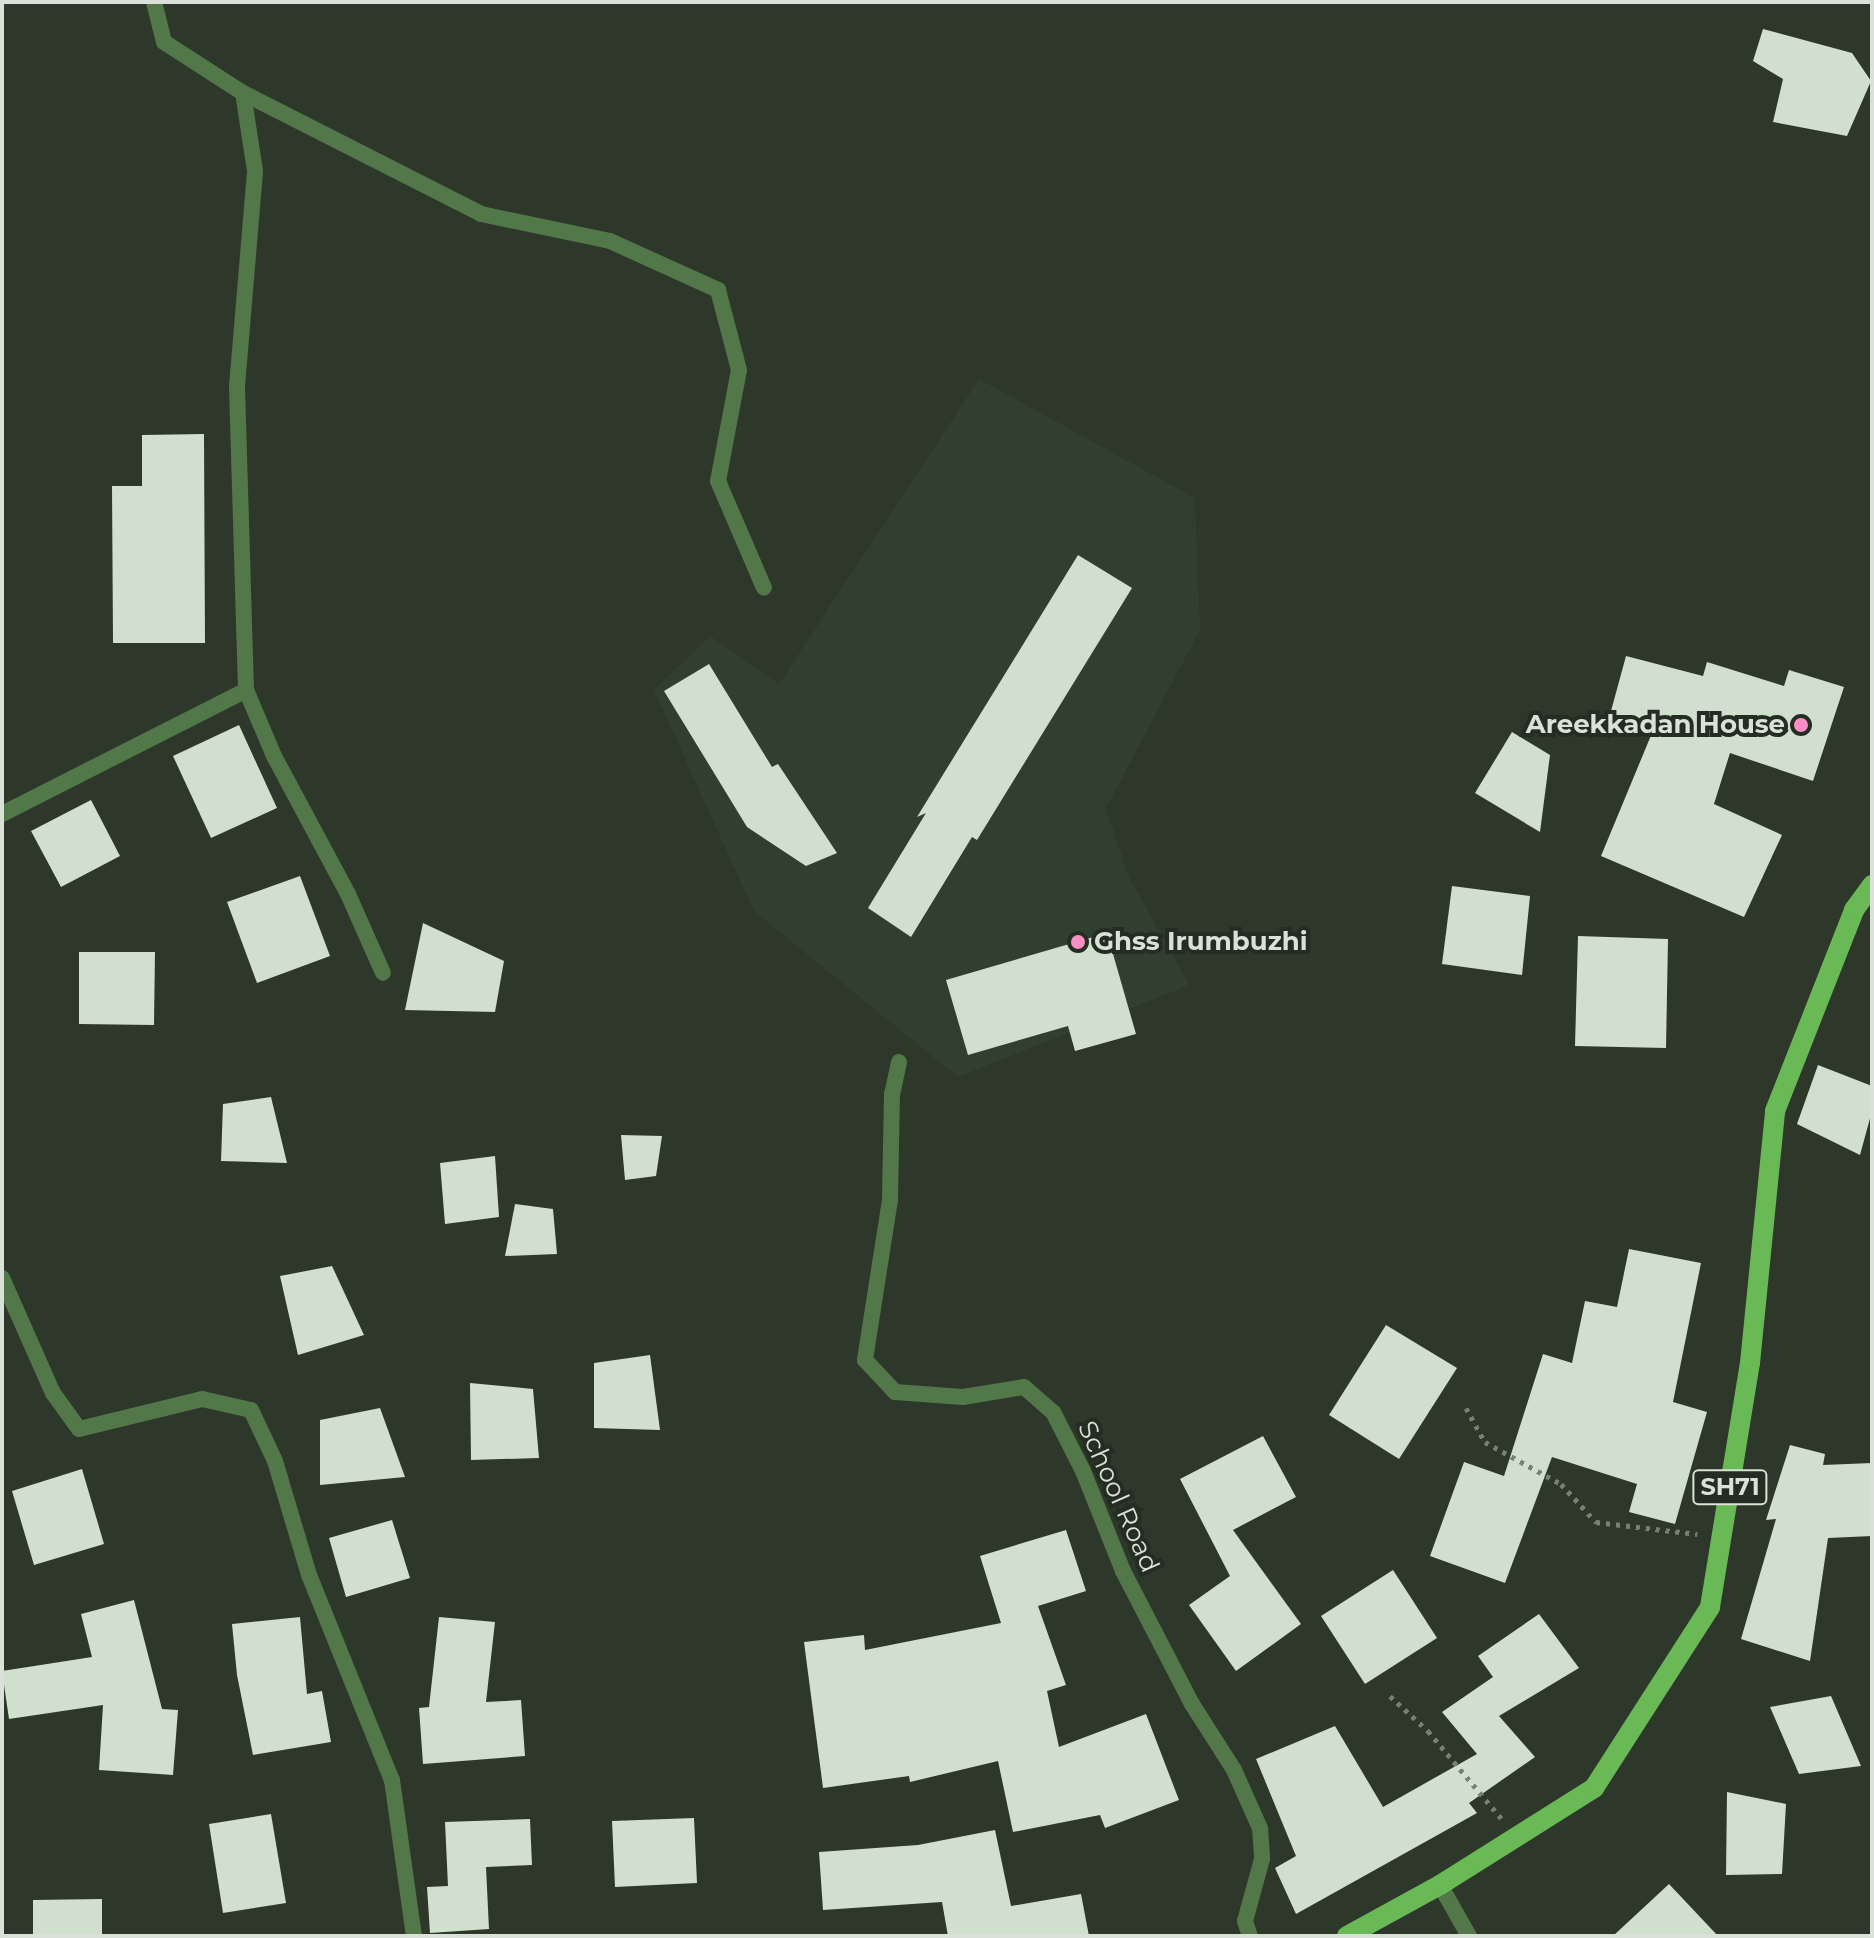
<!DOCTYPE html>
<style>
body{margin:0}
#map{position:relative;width:1874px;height:1938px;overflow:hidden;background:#2d372a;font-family:Montserrat,sans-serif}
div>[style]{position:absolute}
.built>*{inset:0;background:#31402e}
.building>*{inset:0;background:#d1dfce}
.path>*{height:5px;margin-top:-2.5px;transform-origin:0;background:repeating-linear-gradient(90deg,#778075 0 4px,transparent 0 10px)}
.service>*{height:16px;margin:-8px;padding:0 8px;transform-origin:8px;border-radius:8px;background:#527749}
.minor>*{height:16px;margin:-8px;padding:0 8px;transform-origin:8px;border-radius:8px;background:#527749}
.primary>*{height:20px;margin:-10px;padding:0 10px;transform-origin:10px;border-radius:10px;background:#69b956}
.dots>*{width:22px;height:22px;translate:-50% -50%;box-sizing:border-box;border:4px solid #232d21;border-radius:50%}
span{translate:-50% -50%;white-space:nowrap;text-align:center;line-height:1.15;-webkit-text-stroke:8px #232d21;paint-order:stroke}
.shield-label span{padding:2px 6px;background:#232d21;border:2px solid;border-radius:6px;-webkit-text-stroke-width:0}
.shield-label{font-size:24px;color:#dae1d9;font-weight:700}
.poi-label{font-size:26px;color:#dae1d9;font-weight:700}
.right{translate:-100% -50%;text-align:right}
.left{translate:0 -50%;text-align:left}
.street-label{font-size:26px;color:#dae1d9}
.frame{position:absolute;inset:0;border:4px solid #dae1d9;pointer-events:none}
</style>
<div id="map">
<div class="built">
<i style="clip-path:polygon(979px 379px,1195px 498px,1200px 630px,1106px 808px,1129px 877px,1189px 985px,958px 1077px,754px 911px,654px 690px,710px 636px,779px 684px)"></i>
</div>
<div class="building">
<i style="clip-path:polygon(1763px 29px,1852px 53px,1871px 81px,1847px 136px,1773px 122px,1783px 79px,1753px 61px)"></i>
<i style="clip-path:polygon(204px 434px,205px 643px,113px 643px,112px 486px,142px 486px,142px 435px)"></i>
<i style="clip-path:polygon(1078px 555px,1132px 588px,977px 840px,972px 837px,911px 937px,868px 908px,926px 813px,917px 817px)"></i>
<i style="clip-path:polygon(1626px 656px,1703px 676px,1707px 662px,1784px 686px,1789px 670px,1844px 687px,1813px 781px,1730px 753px,1714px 804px,1782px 835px,1744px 917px,1601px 856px,1652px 733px,1608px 722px)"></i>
<i style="clip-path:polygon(709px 664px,772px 767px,778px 764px,837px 853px,806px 866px,747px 827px,664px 691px)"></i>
<i style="clip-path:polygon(239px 725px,277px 808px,211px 838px,173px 756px)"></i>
<i style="clip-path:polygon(1512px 732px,1550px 755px,1540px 832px,1475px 793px)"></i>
<i style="clip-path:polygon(91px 800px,120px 856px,61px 887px,31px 831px)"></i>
<i style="clip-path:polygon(300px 876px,330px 956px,257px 983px,227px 902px)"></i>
<i style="clip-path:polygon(1452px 886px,1530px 896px,1522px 975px,1442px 964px)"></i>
<i style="clip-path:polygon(423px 923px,504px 961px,495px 1012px,405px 1010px)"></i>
<i style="clip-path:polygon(1107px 933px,1136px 1034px,1075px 1051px,1068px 1026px,968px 1055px,946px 980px)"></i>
<i style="clip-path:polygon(1578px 936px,1668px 939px,1666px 1048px,1575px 1046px)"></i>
<i style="clip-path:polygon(79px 952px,155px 952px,154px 1025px,79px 1024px)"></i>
<i style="clip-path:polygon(1818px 1065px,1872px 1086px,1872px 1111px,1860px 1155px,1797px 1124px)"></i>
<i style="clip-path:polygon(271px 1097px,287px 1163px,221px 1161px,223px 1104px)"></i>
<i style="clip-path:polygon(621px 1135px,662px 1136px,656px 1176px,625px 1180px)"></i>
<i style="clip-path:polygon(495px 1156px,499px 1217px,445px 1224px,440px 1163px)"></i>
<i style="clip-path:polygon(515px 1204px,553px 1209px,557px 1254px,505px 1256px)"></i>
<i style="clip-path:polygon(1629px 1249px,1701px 1263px,1673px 1402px,1707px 1412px,1675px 1524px,1629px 1512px,1637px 1484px,1552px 1457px,1505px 1583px,1430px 1556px,1464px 1462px,1504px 1476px,1543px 1354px,1572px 1363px,1585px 1301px,1617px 1307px)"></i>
<i style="clip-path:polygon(332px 1266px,364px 1335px,298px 1355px,280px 1276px)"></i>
<i style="clip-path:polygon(1386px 1325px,1457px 1368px,1399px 1459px,1329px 1415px)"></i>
<i style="clip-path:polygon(650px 1355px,660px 1430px,594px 1428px,594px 1363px)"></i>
<i style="clip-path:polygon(470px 1383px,533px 1389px,539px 1458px,471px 1460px)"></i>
<i style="clip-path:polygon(380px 1408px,405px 1477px,320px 1485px,320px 1420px)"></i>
<i style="clip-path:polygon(1263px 1436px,1296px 1497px,1233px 1530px,1301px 1624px,1236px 1671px,1189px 1605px,1230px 1576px,1180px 1479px)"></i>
<i style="clip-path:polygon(1790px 1445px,1825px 1454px,1823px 1465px,1872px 1463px,1872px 1536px,1828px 1538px,1810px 1661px,1741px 1639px,1776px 1519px,1766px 1520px)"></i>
<i style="clip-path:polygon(82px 1469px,104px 1544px,34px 1565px,12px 1491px)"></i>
<i style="clip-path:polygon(392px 1520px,410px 1578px,346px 1597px,329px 1538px)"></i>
<i style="clip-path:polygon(1066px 1530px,1086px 1591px,1038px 1606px,1066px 1685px,1047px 1691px,1059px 1747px,1146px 1714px,1179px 1800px,1105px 1828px,1100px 1815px,1013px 1832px,998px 1761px,910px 1782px,909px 1776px,823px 1788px,804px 1642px,864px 1635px,865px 1650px,1001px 1623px,980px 1556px)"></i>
<i style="clip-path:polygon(1393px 1570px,1437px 1638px,1365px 1684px,1321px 1616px)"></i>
<i style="clip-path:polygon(134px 1600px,162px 1709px,178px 1710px,173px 1775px,99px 1770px,103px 1705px,9px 1719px,2px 1671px,92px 1657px,81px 1614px)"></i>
<i style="clip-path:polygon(1539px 1614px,1579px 1668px,1499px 1716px,1535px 1757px,1469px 1803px,1477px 1813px,1296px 1914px,1275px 1868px,1296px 1856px,1256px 1759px,1335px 1726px,1383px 1807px,1477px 1754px,1442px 1712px,1493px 1677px,1478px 1656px)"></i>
<i style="clip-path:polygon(300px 1617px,307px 1694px,322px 1691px,331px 1742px,253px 1755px,237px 1675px,232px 1624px)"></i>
<i style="clip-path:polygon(439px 1617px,495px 1622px,486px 1702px,521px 1700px,525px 1756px,423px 1764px,419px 1708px,429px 1707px)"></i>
<i style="clip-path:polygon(1831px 1696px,1861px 1766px,1799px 1774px,1770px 1707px)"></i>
<i style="clip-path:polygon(1727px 1792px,1786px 1804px,1782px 1874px,1726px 1875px)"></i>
<i style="clip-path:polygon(271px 1814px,286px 1903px,223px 1913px,209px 1824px)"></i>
<i style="clip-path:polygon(694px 1818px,697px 1883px,615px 1887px,612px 1821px)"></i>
<i style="clip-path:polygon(530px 1819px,532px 1865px,486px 1867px,489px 1929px,430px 1933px,427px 1887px,448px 1886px,445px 1822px)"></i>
<i style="clip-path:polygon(995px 1830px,1011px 1906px,1081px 1894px,1089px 1936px,948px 1936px,942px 1902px,823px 1910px,819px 1852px,918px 1845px)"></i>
<i style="clip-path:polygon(1669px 1884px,1718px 1936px,1613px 1936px)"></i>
<i style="clip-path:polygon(102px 1899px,102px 1936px,33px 1936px,33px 1900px)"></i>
</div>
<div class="path">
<i style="left:1466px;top:1408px;width:39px;rotate:61deg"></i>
<i style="left:1485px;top:1442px;width:87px;rotate:28.9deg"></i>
<i style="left:1561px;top:1484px;width:52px;rotate:47.4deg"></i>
<i style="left:1596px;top:1522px;width:102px;rotate:6.8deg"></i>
<i style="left:1390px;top:1696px;width:52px;rotate:42.6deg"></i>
<i style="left:1428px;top:1731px;width:114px;rotate:50deg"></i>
</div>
<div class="service">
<i style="left:243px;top:93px;width:267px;rotate:26.9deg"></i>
<i style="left:481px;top:214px;width:132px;rotate:11.8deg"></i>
<i style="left:610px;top:241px;width:119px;rotate:24.4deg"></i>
<i style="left:718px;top:290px;width:83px;rotate:75.3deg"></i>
<i style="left:739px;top:370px;width:113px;rotate:100.7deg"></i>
<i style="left:718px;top:481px;width:116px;rotate:66.7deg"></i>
</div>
<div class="minor">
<i style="left:246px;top:690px;width:72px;rotate:67deg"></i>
<i style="left:274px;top:756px;width:157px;rotate:61.8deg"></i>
<i style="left:348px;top:894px;width:86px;rotate:66.1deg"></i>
<i style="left:2px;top:814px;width:274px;rotate:-26.9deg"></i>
<i style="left:246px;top:690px;width:304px;rotate:-91.7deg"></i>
<i style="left:237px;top:386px;width:216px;rotate:-85.2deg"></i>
<i style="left:255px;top:171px;width:79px;rotate:-98.7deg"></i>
<i style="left:243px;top:93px;width:94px;rotate:-147.2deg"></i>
<i style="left:164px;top:42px;width:41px;rotate:-104deg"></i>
<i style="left:899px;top:1062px;width:33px;rotate:102deg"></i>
<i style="left:892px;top:1094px;width:106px;rotate:91.1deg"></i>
<i style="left:890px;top:1200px;width:162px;rotate:98.9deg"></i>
<i style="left:865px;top:1360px;width:44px;rotate:46.8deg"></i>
<i style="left:895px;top:1392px;width:68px;rotate:4.2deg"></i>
<i style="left:963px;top:1397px;width:62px;rotate:-9.3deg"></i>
<i style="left:1024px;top:1387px;width:38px;rotate:41deg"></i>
<i style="left:1053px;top:1412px;width:66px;rotate:63deg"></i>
<i style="left:1083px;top:1471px;width:108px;rotate:68.2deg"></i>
<i style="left:1123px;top:1571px;width:150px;rotate:62.6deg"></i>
<i style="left:1192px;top:1704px;width:78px;rotate:57.5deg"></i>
<i style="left:1234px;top:1770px;width:64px;rotate:65.9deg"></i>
<i style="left:1260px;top:1828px;width:31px;rotate:86deg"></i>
<i style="left:1262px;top:1859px;width:64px;rotate:105.3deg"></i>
<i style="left:1245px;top:1921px;width:16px;rotate:72deg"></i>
<i style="left:2px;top:1278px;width:126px;rotate:66.1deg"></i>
<i style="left:53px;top:1393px;width:44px;rotate:54.2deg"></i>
<i style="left:79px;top:1429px;width:127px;rotate:-13.7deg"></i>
<i style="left:202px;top:1399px;width:50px;rotate:12.7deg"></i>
<i style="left:251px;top:1410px;width:56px;rotate:64.8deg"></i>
<i style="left:275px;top:1461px;width:119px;rotate:73.4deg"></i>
<i style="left:309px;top:1575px;width:221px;rotate:68deg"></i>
<i style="left:392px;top:1780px;width:158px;rotate:82deg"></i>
<i style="left:1440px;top:1885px;width:59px;rotate:60.4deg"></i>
</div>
<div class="primary">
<i style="left:1347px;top:1936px;width:106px;rotate:-28.7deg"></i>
<i style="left:1440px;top:1885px;width:182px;rotate:-32.2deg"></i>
<i style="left:1594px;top:1788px;width:215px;rotate:-57.3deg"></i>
<i style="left:1710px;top:1607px;width:247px;rotate:-80.7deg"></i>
<i style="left:1750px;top:1363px;width:253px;rotate:-84.3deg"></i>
<i style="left:1775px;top:1111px;width:216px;rotate:-68.5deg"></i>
<i style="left:1854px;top:910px;width:31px;rotate:-54deg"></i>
</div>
<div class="dots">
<i style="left:1801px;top:725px;background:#fb8fc5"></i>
<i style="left:1078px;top:942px;background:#fb8fc5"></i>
</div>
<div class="shield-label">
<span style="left:1730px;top:1487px">SH71</span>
</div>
<div class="poi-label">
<span class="right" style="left:1785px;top:725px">Areekkadan House</span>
<span class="left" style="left:1094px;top:942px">Ghss Irumbuzhi</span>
</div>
<div class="street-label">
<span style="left:1118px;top:1497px;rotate:66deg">School Road</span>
</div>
<div class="frame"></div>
</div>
